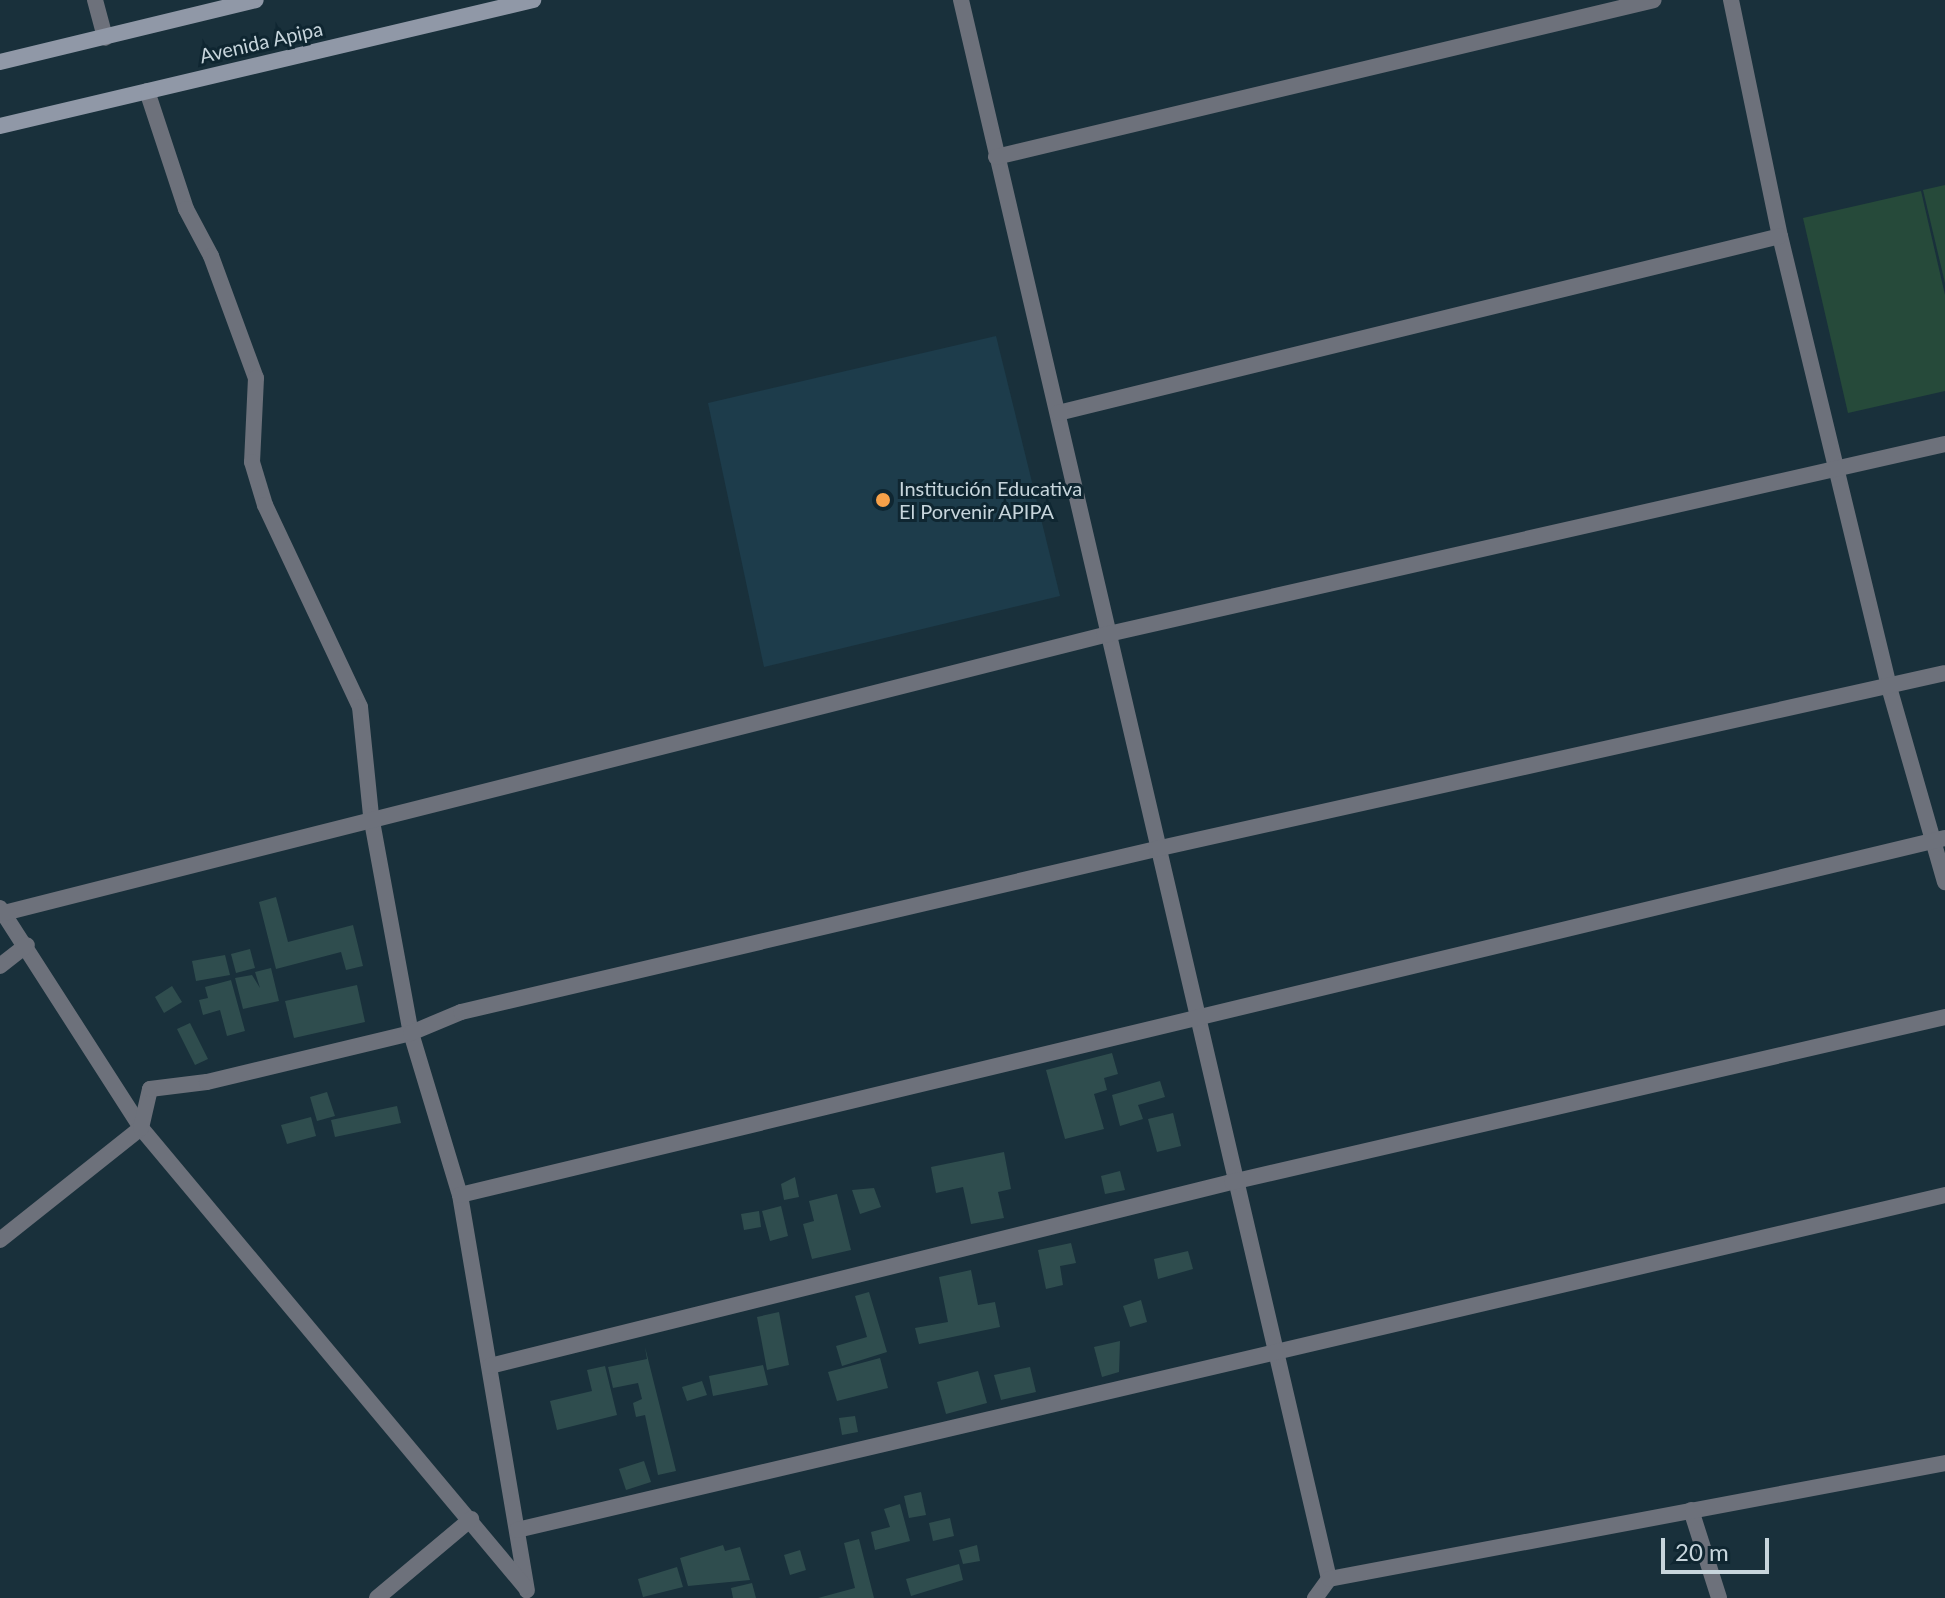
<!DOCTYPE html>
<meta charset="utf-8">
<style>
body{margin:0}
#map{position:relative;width:1945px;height:1598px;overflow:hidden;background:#19303b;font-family:Lato,sans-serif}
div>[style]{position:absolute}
.built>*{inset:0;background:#1d3c4b}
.green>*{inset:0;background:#264a3a}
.building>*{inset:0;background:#2f4d4e}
.street>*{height:16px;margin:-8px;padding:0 8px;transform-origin:8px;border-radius:8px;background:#6d717b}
.secondary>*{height:16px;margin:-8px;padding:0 8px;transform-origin:8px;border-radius:8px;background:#9098a7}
.dots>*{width:22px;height:22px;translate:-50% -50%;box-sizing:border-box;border:4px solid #0f2631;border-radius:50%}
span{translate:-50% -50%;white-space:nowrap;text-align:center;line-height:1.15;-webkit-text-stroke:6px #0f2631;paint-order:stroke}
.street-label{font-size:20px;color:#c7d5dc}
.poi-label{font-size:20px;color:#c7d5dc}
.left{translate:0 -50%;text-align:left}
.scale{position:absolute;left:1661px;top:1538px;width:108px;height:36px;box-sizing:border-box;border:4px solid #c7d5dc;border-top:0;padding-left:10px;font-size:24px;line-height:28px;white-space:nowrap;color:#c7d5dc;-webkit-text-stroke:6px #0f2631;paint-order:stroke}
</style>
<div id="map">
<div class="built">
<i style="clip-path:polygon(996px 336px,1060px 596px,764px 667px,708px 403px)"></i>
</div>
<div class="green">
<i style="clip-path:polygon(1945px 185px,1945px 283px,1923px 190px)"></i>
<i style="clip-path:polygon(1921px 191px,1945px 295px,1945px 391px,1848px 413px,1803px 218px)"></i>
</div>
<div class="building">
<i style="clip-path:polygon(276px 897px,288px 942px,353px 925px,363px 966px,346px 970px,341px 952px,276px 969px,259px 902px)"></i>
<i style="clip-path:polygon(250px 949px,255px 968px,236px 973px,231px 954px)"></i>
<i style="clip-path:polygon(225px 955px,230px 975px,196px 981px,192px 961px)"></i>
<i style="clip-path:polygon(271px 968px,279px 1001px,243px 1009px,235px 978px,252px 975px,260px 988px,255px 972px)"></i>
<i style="clip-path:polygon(231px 980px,245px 1031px,227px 1036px,220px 1010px,203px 1015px,199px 1000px,208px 998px,205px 987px)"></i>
<i style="clip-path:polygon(357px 985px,365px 1022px,294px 1038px,285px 1001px)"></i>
<i style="clip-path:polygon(172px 986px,182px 1002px,164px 1013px,155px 997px)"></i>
<i style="clip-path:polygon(190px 1023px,208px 1059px,195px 1065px,177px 1029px)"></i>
<i style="clip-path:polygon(1112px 1053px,1118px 1074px,1104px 1078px,1107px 1090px,1094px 1094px,1104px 1129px,1065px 1139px,1046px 1070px)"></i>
<i style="clip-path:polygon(1160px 1081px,1165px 1097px,1138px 1105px,1143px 1119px,1120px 1126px,1112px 1095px)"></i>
<i style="clip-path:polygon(327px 1092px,335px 1116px,317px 1121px,310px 1097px)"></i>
<i style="clip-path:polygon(397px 1106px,401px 1123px,335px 1137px,331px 1120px)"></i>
<i style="clip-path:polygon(1173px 1113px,1181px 1146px,1157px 1152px,1148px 1119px)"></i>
<i style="clip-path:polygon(311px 1117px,316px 1136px,287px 1144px,281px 1125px)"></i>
<i style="clip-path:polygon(1004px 1152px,1011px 1189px,998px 1192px,1004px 1218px,971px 1224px,963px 1187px,936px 1193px,931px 1167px)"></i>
<i style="clip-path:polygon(1120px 1171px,1125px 1190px,1105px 1194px,1101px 1176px)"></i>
<i style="clip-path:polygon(795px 1177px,799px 1197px,784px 1200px,781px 1184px)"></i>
<i style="clip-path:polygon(874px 1188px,881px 1207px,860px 1214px,852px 1190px)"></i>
<i style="clip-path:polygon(837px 1194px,851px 1250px,812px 1259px,803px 1224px,814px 1221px,809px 1201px)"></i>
<i style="clip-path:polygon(781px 1206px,788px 1236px,770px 1241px,762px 1211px)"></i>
<i style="clip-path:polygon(759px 1211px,761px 1227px,744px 1230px,741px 1214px)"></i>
<i style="clip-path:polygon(1071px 1243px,1076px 1263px,1060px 1266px,1063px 1285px,1046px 1289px,1038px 1250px)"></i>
<i style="clip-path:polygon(1188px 1251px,1193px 1269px,1158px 1279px,1154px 1259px)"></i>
<i style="clip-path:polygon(971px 1270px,978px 1305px,995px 1302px,1000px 1327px,919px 1344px,915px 1328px,948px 1322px,939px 1277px)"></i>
<i style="clip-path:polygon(869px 1292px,887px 1352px,842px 1366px,836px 1346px,867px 1337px,855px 1296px)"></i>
<i style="clip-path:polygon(1141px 1300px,1147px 1322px,1130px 1327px,1123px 1306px)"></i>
<i style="clip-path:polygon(779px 1312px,789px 1365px,767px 1370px,757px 1317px)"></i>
<i style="clip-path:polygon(1120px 1341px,1119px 1372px,1102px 1377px,1094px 1347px)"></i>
<i style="clip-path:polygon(645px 1347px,676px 1471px,658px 1475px,645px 1415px,636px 1417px,633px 1403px,642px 1399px,638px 1383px,613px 1388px,608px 1367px,647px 1359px)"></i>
<i style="clip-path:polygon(880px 1358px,888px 1388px,837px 1401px,828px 1372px)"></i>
<i style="clip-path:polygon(763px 1365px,768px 1385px,713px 1396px,709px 1376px)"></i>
<i style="clip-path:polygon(605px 1366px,617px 1415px,557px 1430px,550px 1401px,592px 1391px,587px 1370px)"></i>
<i style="clip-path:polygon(1030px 1367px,1036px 1392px,1001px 1400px,994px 1375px)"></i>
<i style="clip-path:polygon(978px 1371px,987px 1403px,946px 1414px,937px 1382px)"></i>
<i style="clip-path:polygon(702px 1381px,707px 1395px,687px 1401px,682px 1387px)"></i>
<i style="clip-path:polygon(855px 1416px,858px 1432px,842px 1435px,839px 1418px)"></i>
<i style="clip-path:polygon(644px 1461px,651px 1482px,626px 1490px,619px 1469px)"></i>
<i style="clip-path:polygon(921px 1492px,926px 1515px,909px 1518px,904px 1496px)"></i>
<i style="clip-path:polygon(900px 1504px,910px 1541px,875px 1550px,871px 1532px,890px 1527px,884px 1509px)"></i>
<i style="clip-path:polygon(950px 1518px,954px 1536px,933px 1541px,929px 1523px)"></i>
<i style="clip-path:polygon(859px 1539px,874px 1598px,818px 1598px,855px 1588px,844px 1543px)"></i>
<i style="clip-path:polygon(723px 1545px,725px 1551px,740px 1547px,750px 1580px,688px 1586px,680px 1558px)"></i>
<i style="clip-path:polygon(977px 1545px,980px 1561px,963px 1564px,959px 1550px)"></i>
<i style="clip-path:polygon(800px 1550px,806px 1570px,790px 1575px,784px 1555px)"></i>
<i style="clip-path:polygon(959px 1564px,963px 1580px,911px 1596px,906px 1579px)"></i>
<i style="clip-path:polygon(677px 1567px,683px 1587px,643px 1597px,638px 1579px)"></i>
<i style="clip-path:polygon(752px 1583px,756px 1598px,733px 1598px,731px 1588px)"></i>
</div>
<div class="street">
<i style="left:95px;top:0;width:39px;rotate:75deg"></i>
<i style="left:961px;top:0;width:1621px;rotate:76.88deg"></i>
<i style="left:1329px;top:1579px;width:24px;rotate:126deg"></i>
<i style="left:1731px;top:0;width:241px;rotate:78.3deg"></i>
<i style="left:1780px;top:236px;width:464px;rotate:76.4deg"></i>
<i style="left:1889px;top:687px;width:203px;rotate:74deg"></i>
<i style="left:147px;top:91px;width:124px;rotate:71.7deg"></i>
<i style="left:186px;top:209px;width:53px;rotate:62deg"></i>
<i style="left:211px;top:256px;width:130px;rotate:69.8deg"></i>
<i style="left:256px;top:378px;width:84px;rotate:92.7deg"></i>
<i style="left:252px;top:462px;width:45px;rotate:73.2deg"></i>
<i style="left:265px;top:505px;width:223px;rotate:64.8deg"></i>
<i style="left:360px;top:707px;width:110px;rotate:84.2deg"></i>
<i style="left:371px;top:816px;width:221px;rotate:79.6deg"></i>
<i style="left:411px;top:1033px;width:169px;rotate:73.2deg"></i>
<i style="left:460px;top:1195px;width:401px;rotate:80.4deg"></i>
<i style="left:996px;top:157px;width:676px;rotate:-13.42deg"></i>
<i style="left:1058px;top:413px;width:743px;rotate:-13.77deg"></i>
<i style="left:0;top:908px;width:261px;rotate:57.3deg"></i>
<i style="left:141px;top:1128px;width:598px;rotate:50.08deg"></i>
<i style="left:4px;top:913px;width:1135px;rotate:-14.18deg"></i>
<i style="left:1104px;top:635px;width:862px;rotate:-12.8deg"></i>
<i style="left:0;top:966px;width:34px;rotate:-38deg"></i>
<i style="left:460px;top:1195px;width:1527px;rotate:-13.52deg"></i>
<i style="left:0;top:1240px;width:180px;rotate:-38.5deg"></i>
<i style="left:141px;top:1128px;width:40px;rotate:-77deg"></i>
<i style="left:150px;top:1089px;width:57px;rotate:-7deg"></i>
<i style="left:207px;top:1082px;width:210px;rotate:-13.5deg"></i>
<i style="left:411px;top:1033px;width:54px;rotate:-22.8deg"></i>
<i style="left:461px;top:1012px;width:714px;rotate:-13.2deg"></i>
<i style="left:1156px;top:849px;width:808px;rotate:-12.57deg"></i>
<i style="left:490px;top:1366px;width:764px;rotate:-13.93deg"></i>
<i style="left:1232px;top:1182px;width:732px;rotate:-13.03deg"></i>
<i style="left:1691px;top:1510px;width:92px;rotate:72.3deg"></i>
<i style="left:517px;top:1530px;width:1467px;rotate:-13.2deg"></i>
<i style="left:1329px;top:1579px;width:627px;rotate:-10.66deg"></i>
<i style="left:377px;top:1598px;width:123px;rotate:-40deg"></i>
</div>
<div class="secondary">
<i style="left:0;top:62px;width:263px;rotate:-13.6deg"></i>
<i style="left:0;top:126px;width:548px;rotate:-13.3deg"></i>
</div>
<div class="dots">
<i style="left:883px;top:500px;background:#f7a149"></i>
</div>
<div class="street-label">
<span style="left:261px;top:42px;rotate:-13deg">Avenida Apipa</span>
</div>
<div class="poi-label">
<span class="left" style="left:899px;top:500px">Institución Educativa<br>El Porvenir APIPA</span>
</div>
<div class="scale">20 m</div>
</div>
